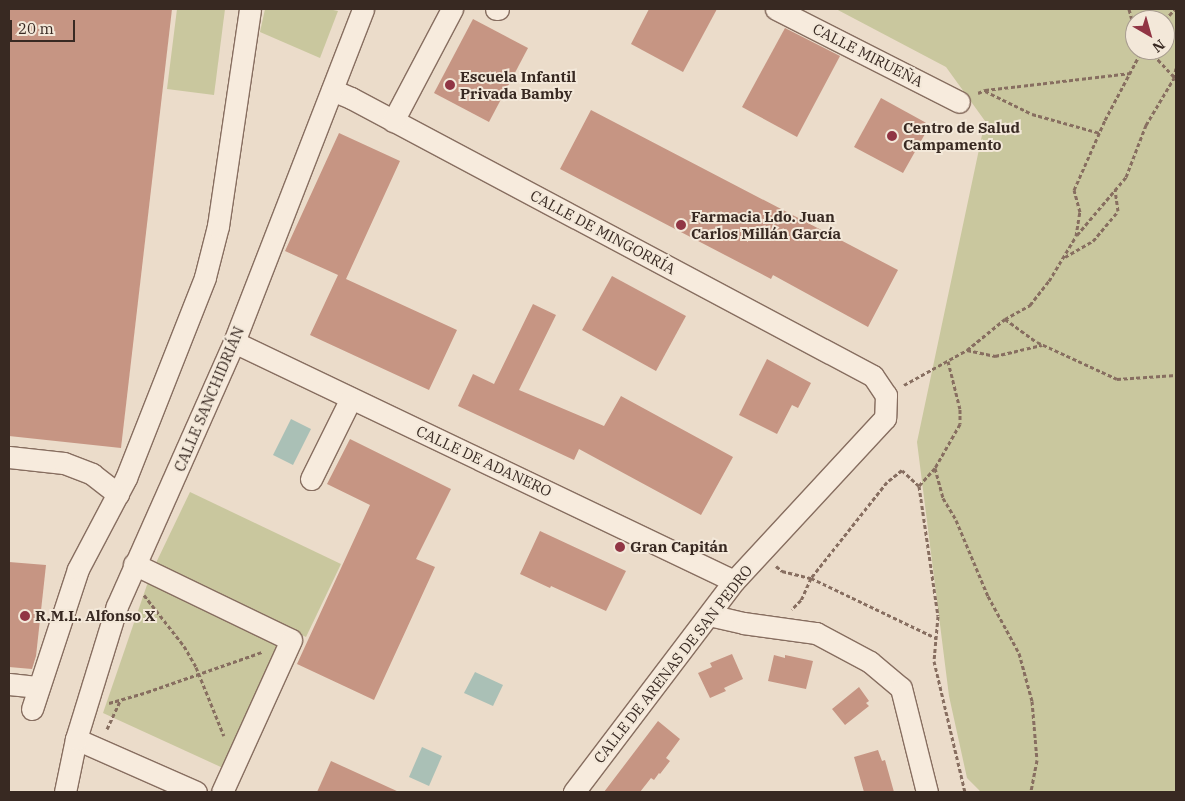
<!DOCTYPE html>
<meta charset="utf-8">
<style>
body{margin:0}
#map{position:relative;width:1185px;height:801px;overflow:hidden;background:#ebdcca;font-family:"IBM Plex Serif",serif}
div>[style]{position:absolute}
.green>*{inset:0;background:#c9c79e}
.water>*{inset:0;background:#aac0b6}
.building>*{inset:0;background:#c69583}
.path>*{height:3px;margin-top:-1.5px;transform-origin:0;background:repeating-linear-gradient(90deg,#876e60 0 4px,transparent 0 6.5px)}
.roads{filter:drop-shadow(1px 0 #876e60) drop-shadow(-1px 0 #876e60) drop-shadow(0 1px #876e60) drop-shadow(0 -1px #876e60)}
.minor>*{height:21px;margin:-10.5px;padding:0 10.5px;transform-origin:10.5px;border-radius:10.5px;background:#f7ebdd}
.dots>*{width:14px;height:14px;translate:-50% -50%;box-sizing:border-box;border:2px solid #f3e8d9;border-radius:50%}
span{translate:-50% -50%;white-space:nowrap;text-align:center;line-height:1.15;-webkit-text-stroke:4px #f3e8d9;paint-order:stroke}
.street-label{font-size:15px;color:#382922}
.poi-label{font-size:15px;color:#382922;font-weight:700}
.left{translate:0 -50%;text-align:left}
.frame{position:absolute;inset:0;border:10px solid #382922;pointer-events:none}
.north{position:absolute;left:1125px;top:10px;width:50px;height:50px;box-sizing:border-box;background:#f3e8d9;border:1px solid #a89c90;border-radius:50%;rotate:142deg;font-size:14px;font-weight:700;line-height:20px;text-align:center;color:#382922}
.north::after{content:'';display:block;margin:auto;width:18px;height:22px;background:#913544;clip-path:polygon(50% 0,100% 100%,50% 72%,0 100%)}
.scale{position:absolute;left:10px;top:20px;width:65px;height:22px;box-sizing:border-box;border:2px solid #382922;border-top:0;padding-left:6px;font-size:15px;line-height:18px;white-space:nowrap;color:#382922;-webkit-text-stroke:4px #f3e8d9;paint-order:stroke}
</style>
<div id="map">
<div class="green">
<i style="clip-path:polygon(177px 9px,225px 9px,214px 95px,167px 89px)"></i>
<i style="clip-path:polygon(265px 9px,328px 9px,338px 11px,320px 58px,260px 32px)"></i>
<i style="clip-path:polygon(evenodd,836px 9px,1176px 9px,1176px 792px,981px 792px,967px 778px,949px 696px,917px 442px,985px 121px,946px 67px,836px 9px,1135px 20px,1165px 20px,1165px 50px,1135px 50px,1135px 20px)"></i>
<i style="clip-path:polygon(190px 492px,341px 564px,306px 637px,155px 565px)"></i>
<i style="clip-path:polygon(149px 579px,281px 646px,223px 768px,103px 713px)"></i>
</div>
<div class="water">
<i style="clip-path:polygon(291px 419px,311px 429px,293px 465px,273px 455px)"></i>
<i style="clip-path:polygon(475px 672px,503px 685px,493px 706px,464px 693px)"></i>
<i style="clip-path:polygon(422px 747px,442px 756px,429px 786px,409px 777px)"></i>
</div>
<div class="building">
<i style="clip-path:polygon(9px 9px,172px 9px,121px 448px,9px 436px)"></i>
<i style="clip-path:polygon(649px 9px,717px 9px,683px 72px,631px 44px)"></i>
<i style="clip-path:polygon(473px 19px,528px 48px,489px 122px,434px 93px)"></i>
<i style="clip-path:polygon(785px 28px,840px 56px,797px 137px,742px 107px)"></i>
<i style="clip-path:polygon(881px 98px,930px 125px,903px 173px,854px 147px)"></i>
<i style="clip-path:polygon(591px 110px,898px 270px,868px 327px,773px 275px,771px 279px,560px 169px)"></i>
<i style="clip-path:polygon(339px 133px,400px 161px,346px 279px,457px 330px,429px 390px,310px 335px,338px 275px,285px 251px)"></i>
<i style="clip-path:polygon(612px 276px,686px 316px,656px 371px,582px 330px)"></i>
<i style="clip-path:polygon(533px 304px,556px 315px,519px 390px,604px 426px,621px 396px,733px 457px,701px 515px,579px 449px,574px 460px,458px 406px,473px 374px,494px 384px)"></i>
<i style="clip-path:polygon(767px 359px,811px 383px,798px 408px,792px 405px,777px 434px,739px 415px)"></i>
<i style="clip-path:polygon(350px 439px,451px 489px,416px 559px,435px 567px,374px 700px,297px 664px,370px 505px,327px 484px)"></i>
<i style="clip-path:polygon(540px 531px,626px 571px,606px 611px,551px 586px,550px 588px,520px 574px)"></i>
<i style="clip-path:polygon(9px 562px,46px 565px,36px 656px,32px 669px,9px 667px)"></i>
<i style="clip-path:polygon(732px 654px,743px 679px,724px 688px,726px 691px,710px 698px,698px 673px,712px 667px,710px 663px)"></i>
<i style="clip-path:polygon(774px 655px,785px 658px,785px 655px,813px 661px,806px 689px,768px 681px)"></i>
<i style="clip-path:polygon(859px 687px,869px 701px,866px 703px,869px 706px,845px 725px,832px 709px)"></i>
<i style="clip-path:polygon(658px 721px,680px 739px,666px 758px,670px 761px,660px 774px,659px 773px,654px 780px,651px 778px,640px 792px,604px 792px)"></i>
<i style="clip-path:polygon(878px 750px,882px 761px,885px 760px,894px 792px,864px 792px,854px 757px)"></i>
<i style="clip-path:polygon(331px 761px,399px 792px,317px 792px)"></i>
</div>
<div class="path">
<i style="left:1129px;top:9px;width:24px;rotate:75deg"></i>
<i style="left:1165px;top:20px;width:15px;rotate:-48deg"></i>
<i style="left:1149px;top:50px;width:40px;rotate:47deg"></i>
<i style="left:985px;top:91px;width:52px;rotate:26.1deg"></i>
<i style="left:1032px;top:114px;width:71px;rotate:15.6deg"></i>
<i style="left:978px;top:93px;width:8px;rotate:-23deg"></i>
<i style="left:985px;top:90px;width:147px;rotate:-6.6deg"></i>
<i style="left:1077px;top:235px;width:76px;rotate:-49.8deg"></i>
<i style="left:1126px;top:177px;width:56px;rotate:-69deg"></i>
<i style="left:1146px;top:125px;width:55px;rotate:-59.2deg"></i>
<i style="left:1174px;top:78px;width:10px;rotate:-79deg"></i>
<i style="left:1065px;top:257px;width:32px;rotate:-30deg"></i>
<i style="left:1093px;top:241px;width:39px;rotate:-50deg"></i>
<i style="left:1118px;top:211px;width:21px;rotate:-98deg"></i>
<i style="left:1005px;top:319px;width:39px;rotate:36deg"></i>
<i style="left:1037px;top:342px;width:88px;rotate:24.8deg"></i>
<i style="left:1117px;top:379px;width:59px;rotate:-3.9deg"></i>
<i style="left:967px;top:350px;width:29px;rotate:12deg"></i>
<i style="left:995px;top:356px;width:48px;rotate:-13.2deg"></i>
<i style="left:948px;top:361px;width:49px;rotate:76deg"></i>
<i style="left:960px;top:409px;width:15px;rotate:90deg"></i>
<i style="left:960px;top:424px;width:51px;rotate:119.6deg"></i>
<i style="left:935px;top:468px;width:24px;rotate:132deg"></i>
<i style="left:919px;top:486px;width:131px;rotate:81.7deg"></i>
<i style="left:938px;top:616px;width:45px;rotate:95.1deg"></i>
<i style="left:934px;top:661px;width:135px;rotate:76.7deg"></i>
<i style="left:904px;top:385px;width:72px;rotate:-29.1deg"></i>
<i style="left:967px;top:350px;width:49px;rotate:-39.2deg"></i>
<i style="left:1005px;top:319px;width:29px;rotate:-29deg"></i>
<i style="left:1030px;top:305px;width:31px;rotate:-52deg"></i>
<i style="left:1049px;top:281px;width:52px;rotate:-59deg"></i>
<i style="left:1076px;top:236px;width:24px;rotate:-81deg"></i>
<i style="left:1080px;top:212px;width:23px;rotate:-105deg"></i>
<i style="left:1074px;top:190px;width:77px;rotate:-66.1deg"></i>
<i style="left:1105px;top:120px;width:79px;rotate:-62.1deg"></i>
<i style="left:935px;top:468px;width:31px;rotate:75deg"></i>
<i style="left:943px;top:498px;width:26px;rotate:59deg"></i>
<i style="left:956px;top:520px;width:82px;rotate:67.2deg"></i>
<i style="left:988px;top:596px;width:65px;rotate:61.5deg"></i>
<i style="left:1019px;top:653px;width:50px;rotate:74.8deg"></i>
<i style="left:1032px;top:701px;width:59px;rotate:85.2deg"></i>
<i style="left:1037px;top:760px;width:33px;rotate:101deg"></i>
<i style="left:919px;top:486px;width:23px;rotate:-137deg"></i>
<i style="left:902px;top:470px;width:19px;rotate:141deg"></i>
<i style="left:887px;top:482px;width:122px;rotate:128.4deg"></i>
<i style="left:811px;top:578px;width:139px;rotate:25.6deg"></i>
<i style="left:776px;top:566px;width:8px;rotate:40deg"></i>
<i style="left:782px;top:571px;width:30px;rotate:14deg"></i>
<i style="left:811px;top:578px;width:24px;rotate:114deg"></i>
<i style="left:801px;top:600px;width:13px;rotate:135deg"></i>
<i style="left:144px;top:595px;width:65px;rotate:51.9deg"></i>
<i style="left:184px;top:646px;width:24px;rotate:60deg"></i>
<i style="left:196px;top:667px;width:74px;rotate:67.9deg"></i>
<i style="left:109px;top:703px;width:40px;rotate:-16deg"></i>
<i style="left:147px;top:692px;width:122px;rotate:-19.2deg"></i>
<i style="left:107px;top:729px;width:31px;rotate:-65deg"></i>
</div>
<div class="roads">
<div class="minor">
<i style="left:496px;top:9px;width:2px"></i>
<i style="left:776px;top:9px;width:205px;rotate:26.9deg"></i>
<i style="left:332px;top:90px;width:21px;rotate:23deg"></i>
<i style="left:351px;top:98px;width:591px;rotate:28.04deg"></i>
<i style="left:873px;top:376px;width:23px;rotate:56deg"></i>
<i style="left:886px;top:395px;width:23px;rotate:92deg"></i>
<i style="left:885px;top:418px;width:222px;rotate:132.8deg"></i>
<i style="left:734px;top:581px;width:265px;rotate:127.2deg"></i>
<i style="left:393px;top:121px;width:127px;rotate:-62.2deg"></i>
<i style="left:234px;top:342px;width:554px;rotate:25.55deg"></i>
<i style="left:9px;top:457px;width:55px;rotate:6.2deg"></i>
<i style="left:64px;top:463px;width:30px;rotate:21deg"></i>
<i style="left:92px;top:474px;width:33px;rotate:38deg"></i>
<i style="left:311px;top:479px;width:90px;rotate:-63.7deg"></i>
<i style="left:134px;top:564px;width:174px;rotate:25.8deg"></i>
<i style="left:291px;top:640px;width:167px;rotate:114.4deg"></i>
<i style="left:709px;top:615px;width:35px;rotate:13deg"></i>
<i style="left:743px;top:623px;width:74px;rotate:7.8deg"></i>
<i style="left:816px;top:633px;width:61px;rotate:28.2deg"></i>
<i style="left:870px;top:662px;width:40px;rotate:40deg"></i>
<i style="left:901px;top:688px;width:107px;rotate:76deg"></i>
<i style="left:9px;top:684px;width:30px;rotate:6deg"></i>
<i style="left:32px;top:709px;width:147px;rotate:-71.8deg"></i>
<i style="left:78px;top:569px;width:103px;rotate:-62.2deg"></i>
<i style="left:126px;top:478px;width:216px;rotate:-68.5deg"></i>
<i style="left:205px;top:277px;width:53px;rotate:-75.7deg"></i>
<i style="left:218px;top:226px;width:219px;rotate:-81.6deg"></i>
<i style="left:76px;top:739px;width:131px;rotate:23.8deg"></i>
<i style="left:65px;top:792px;width:54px;rotate:-78.3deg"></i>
<i style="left:76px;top:739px;width:139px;rotate:-72.9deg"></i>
<i style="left:117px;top:606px;width:289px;rotate:-66.1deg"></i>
<i style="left:234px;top:342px;width:357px;rotate:-68.8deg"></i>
</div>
</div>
<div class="dots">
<i style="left:450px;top:85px;background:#913544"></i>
<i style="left:892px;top:136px;background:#913544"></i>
<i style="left:681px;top:225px;background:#913544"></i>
<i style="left:620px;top:547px;background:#913544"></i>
<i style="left:25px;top:616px;background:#913544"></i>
</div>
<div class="street-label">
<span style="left:868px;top:55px;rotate:27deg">CALLE MIRUEÑA</span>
<span style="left:603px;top:232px;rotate:28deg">CALLE DE MINGORRÍA</span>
<span style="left:209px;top:399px;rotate:-67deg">CALLE SANCHIDRIÁN</span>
<span style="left:484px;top:461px;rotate:25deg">CALLE DE ADANERO</span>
<span style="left:673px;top:664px;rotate:-52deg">CALLE DE ARENAS DE SAN PEDRO</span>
</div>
<div class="poi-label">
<span class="left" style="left:460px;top:85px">Escuela Infantil<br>Privada Bamby</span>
<span class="left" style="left:903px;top:136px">Centro de Salud<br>Campamento</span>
<span class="left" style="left:691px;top:225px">Farmacia Ldo. Juan<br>Carlos Millán García</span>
<span class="left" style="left:630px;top:547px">Gran Capitán</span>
<span class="left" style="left:35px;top:616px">R.M.L. Alfonso X</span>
</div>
<div class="frame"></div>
<div class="north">N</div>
<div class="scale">20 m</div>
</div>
